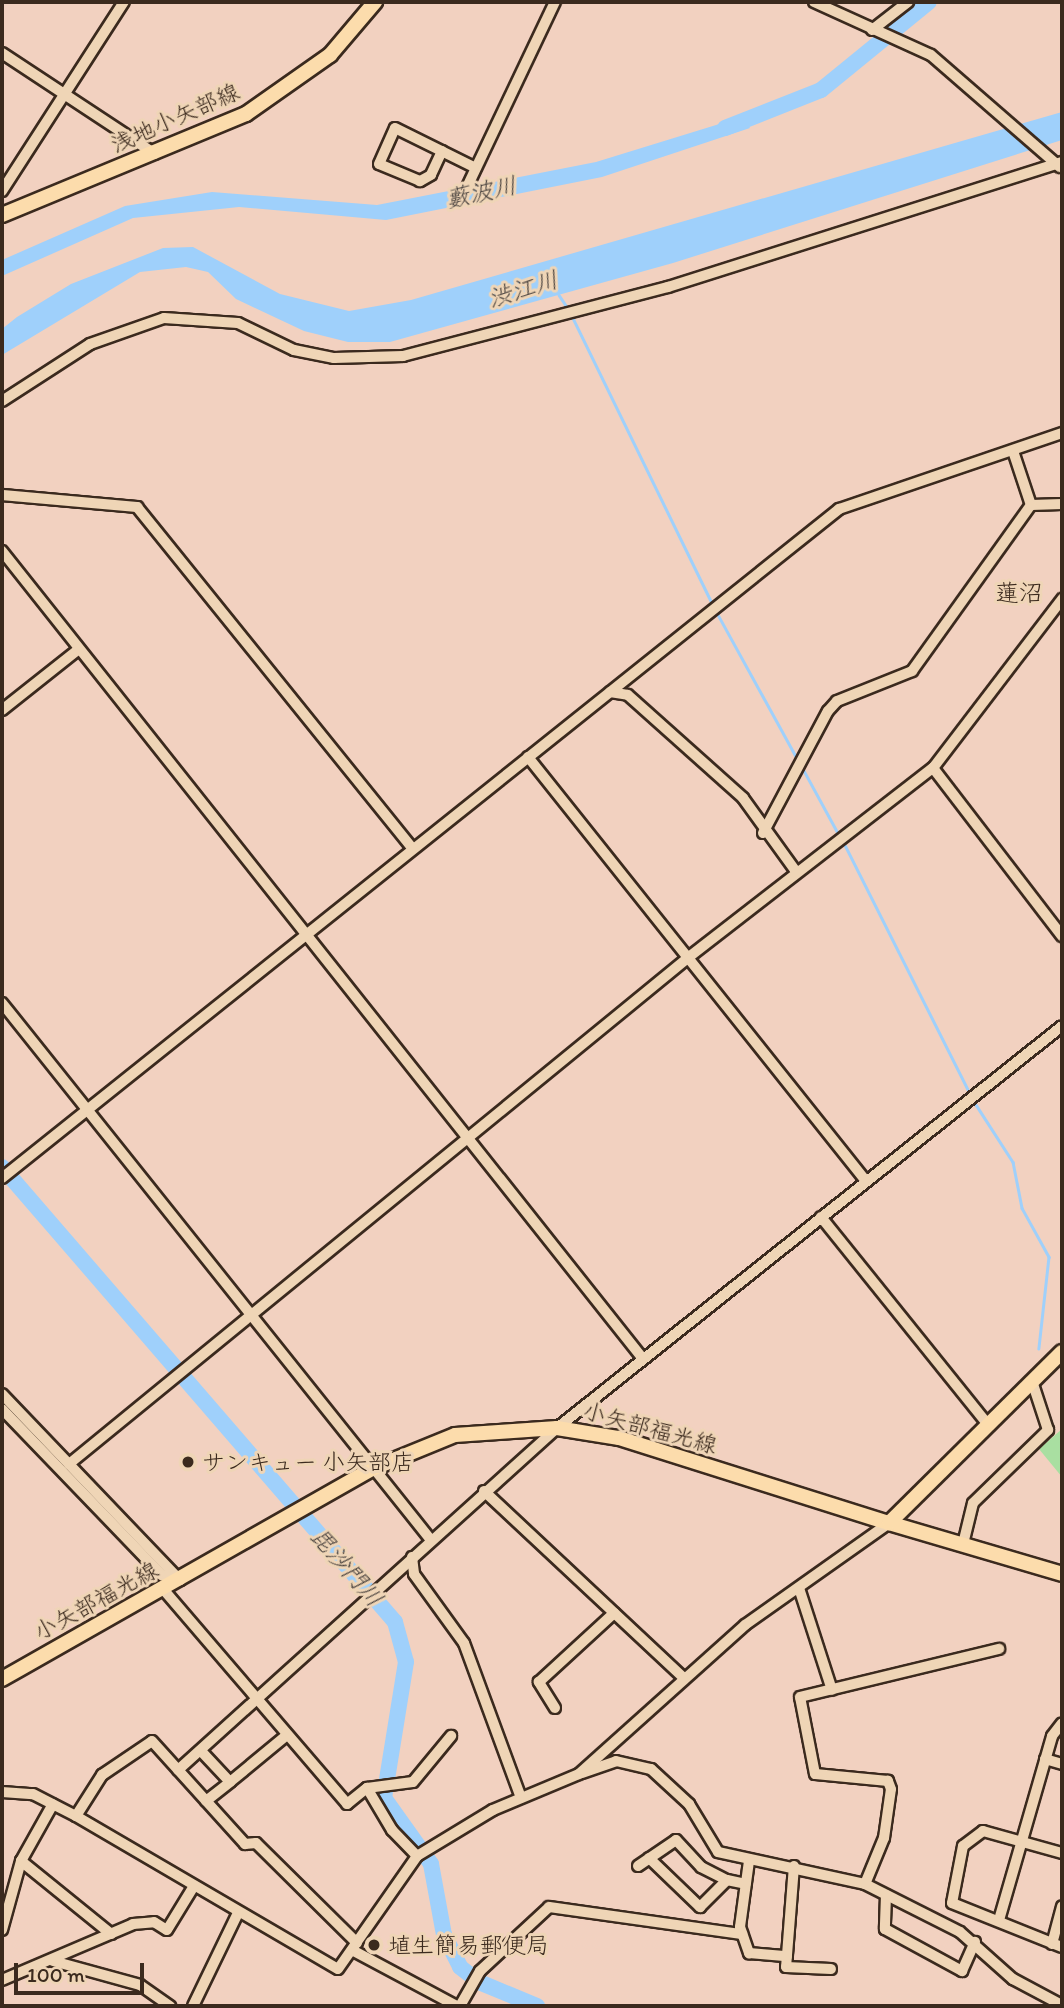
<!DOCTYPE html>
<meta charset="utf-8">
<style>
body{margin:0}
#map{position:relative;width:1064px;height:2008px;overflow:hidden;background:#f2d1c0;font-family:Itim,"Klee One",sans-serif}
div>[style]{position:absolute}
.green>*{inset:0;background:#a9dfa1}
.water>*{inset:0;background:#9fd0fb}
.stream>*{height:2.5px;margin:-1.25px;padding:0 1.25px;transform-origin:1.25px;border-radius:1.25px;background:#9fd0fb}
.river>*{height:16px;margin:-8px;padding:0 8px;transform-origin:8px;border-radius:8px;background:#9fd0fb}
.roads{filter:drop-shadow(2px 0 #3b2a1e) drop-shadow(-2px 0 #3b2a1e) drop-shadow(0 2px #3b2a1e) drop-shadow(0 -2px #3b2a1e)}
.minor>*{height:10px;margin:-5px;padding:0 5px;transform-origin:5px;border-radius:5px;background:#efd5b6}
.major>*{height:14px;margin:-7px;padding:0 7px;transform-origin:7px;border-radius:7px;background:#fcdcac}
.dots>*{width:19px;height:19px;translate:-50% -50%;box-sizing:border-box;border:4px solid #efd5b6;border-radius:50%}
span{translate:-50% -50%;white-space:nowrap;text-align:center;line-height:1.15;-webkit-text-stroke:6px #efd5b6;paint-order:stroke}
.street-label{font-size:23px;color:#3b2a1e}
.poi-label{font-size:23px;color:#3b2a1e}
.left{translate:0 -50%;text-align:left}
.water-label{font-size:24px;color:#4a433f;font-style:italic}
.neighbourhood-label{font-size:24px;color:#3b2a1e}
.frame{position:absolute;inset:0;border:4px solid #3b2a1e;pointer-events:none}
.scale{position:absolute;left:14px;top:1963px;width:130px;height:32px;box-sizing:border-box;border:4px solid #3b2a1e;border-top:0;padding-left:9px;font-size:21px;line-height:24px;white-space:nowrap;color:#3b2a1e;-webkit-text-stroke:5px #efd5b6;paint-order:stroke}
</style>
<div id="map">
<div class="green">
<i style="clip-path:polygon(1062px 1429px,1062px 1477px,1039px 1449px)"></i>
</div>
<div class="water">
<i style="clip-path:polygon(1062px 112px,1062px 140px,673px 263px,390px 342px,348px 342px,304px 331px,236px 299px,208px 272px,186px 267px,140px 272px,2px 355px,2px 329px,17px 317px,71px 284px,163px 248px,193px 247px,280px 294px,349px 311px,411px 300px)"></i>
<i style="clip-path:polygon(742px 117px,750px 128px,602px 177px,386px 220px,239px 207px,133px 218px,2px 276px,2px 260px,125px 206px,212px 192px,377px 205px,596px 162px)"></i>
</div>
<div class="stream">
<i style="left:559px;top:295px;width:18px;rotate:56deg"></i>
<i style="left:572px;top:316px;width:322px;rotate:64deg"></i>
<i style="left:716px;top:611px;width:172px;rotate:61.2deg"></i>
<i style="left:802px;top:767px;width:77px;rotate:61.4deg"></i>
<i style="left:843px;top:841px;width:283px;rotate:63.3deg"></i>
<i style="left:973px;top:1100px;width:74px;rotate:57.2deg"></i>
<i style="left:1013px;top:1162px;width:47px;rotate:78.9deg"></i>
<i style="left:1022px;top:1208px;width:56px;rotate:61.1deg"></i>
<i style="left:1049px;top:1257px;width:92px;rotate:96.3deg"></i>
</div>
<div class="river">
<i style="left:725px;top:128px;width:103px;rotate:-21.6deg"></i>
<i style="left:821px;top:90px;width:139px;rotate:-39.2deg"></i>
<i style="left:2px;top:1167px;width:601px;rotate:49.18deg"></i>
<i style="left:395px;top:1622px;width:41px;rotate:74.6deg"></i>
<i style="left:406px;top:1662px;width:138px;rotate:99.2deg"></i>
<i style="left:384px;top:1798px;width:81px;rotate:54.5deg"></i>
<i style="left:431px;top:1864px;width:72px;rotate:79.6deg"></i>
<i style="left:444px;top:1935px;width:36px;rotate:63deg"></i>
<i style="left:460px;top:1967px;width:24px;rotate:38deg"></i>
<i style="left:479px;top:1982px;width:63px;rotate:22.5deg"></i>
</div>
<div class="roads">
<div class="minor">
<i style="left:814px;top:2px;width:128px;rotate:24.4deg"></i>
<i style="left:931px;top:55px;width:171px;rotate:41deg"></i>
<i style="left:872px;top:30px;width:46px;rotate:-37.9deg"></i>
<i style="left:2px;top:53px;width:183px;rotate:33.4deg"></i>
<i style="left:442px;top:151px;width:26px;rotate:115deg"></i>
<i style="left:431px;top:175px;width:13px;rotate:151deg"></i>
<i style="left:420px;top:181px;width:44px;rotate:-157.5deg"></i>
<i style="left:379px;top:164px;width:39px;rotate:-66deg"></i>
<i style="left:395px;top:128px;width:90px;rotate:26.3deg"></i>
<i style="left:468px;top:185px;width:203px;rotate:-64.6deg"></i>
<i style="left:2px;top:191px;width:225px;rotate:-57.2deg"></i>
<i style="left:2px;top:401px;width:105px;rotate:-32.9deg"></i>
<i style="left:90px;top:344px;width:78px;rotate:-19.4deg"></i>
<i style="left:164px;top:318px;width:74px;rotate:3.9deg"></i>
<i style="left:238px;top:323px;width:62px;rotate:25.7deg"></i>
<i style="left:294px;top:350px;width:41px;rotate:11.3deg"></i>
<i style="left:334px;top:358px;width:69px;rotate:-1.7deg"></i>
<i style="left:403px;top:356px;width:274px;rotate:-14.6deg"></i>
<i style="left:668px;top:287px;width:413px;rotate:-17.6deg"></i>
<i style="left:1013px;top:451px;width:57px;rotate:71.6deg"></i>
<i style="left:2px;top:495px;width:136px;rotate:5.1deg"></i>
<i style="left:137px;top:507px;width:439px;rotate:51.1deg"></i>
<i style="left:1031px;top:505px;width:31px;rotate:-2deg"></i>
<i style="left:2px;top:551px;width:1031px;rotate:51.57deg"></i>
<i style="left:610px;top:692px;width:18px;rotate:9deg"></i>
<i style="left:628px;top:695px;width:154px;rotate:41.8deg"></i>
<i style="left:743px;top:798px;width:92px;rotate:54.2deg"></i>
<i style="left:2px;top:710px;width:98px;rotate:-38.4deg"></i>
<i style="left:528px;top:757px;width:542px;rotate:51.44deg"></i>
<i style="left:933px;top:768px;width:212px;rotate:52.5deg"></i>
<i style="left:763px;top:833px;width:138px;rotate:-62deg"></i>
<i style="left:828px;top:711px;width:13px;rotate:-48deg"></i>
<i style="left:837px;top:701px;width:81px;rotate:-21.8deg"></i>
<i style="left:912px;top:671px;width:204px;rotate:-54.4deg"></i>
<i style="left:2px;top:1003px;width:687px;rotate:51.38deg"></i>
<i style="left:2px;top:1178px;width:1072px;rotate:-38.63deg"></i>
<i style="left:839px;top:509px;width:236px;rotate:-18.8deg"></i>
<i style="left:821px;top:1217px;width:267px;rotate:51.2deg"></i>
<i style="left:2px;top:1394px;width:257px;rotate:46.3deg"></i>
<i style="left:2px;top:1409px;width:231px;rotate:46.1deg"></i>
<i style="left:162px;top:1575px;width:19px;rotate:16deg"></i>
<i style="left:69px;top:1464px;width:801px;rotate:-39.27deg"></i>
<i style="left:689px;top:957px;width:309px;rotate:-37.8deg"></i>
<i style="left:933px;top:768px;width:213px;rotate:-52.6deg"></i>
<i style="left:484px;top:1491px;width:272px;rotate:43.1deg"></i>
<i style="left:963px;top:1544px;width:42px;rotate:-76.3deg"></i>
<i style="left:973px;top:1503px;width:105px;rotate:-44.2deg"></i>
<i style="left:1048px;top:1430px;width:52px;rotate:-108.1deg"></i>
<i style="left:412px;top:1557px;width:17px;rotate:83deg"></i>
<i style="left:414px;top:1574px;width:85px;rotate:54.1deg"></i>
<i style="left:464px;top:1643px;width:165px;rotate:69.8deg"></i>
<i style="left:799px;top:1588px;width:107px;rotate:72.1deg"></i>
<i style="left:163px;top:1589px;width:283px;rotate:49.4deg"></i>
<i style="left:347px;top:1804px;width:26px;rotate:-39deg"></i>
<i style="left:367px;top:1788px;width:49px;rotate:59.2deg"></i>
<i style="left:392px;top:1830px;width:36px;rotate:46deg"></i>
<i style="left:555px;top:1708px;width:31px;rotate:-122deg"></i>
<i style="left:539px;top:1682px;width:102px;rotate:-42.6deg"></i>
<i style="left:201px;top:1751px;width:42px;rotate:46.9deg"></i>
<i style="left:230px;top:1782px;width:74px;rotate:-39.5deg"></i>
<i style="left:1045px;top:1759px;width:18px;rotate:16deg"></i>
<i style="left:178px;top:1770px;width:510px;rotate:-42.06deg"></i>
<i style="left:557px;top:1428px;width:645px;rotate:-38.52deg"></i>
<i style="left:582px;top:1773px;width:36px;rotate:-19deg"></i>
<i style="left:616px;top:1761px;width:36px;rotate:13deg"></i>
<i style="left:651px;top:1769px;width:52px;rotate:42.6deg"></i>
<i style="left:689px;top:1804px;width:56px;rotate:58.9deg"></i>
<i style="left:718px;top:1852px;width:150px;rotate:12.3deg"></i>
<i style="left:865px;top:1884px;width:106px;rotate:26.8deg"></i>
<i style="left:960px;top:1932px;width:71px;rotate:41.6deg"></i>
<i style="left:1013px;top:1979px;width:55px;rotate:28deg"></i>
<i style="left:367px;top:1788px;width:46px;rotate:-7.4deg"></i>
<i style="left:413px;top:1782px;width:60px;rotate:-50.4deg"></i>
<i style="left:2px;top:1792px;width:31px;rotate:4deg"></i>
<i style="left:33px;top:1794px;width:48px;rotate:27.1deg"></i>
<i style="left:76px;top:1816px;width:303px;rotate:30.3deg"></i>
<i style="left:338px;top:1969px;width:138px;rotate:-55deg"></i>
<i style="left:417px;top:1856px;width:89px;rotate:-31.2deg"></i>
<i style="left:493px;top:1810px;width:93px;rotate:-22.7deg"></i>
<i style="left:579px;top:1774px;width:223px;rotate:-41.9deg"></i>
<i style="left:745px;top:1625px;width:176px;rotate:-35.3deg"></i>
<i style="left:206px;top:1801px;width:31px;rotate:-38deg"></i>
<i style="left:76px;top:1816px;width:49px;rotate:-57.6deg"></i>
<i style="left:102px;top:1775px;width:60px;rotate:-34.2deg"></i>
<i style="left:152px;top:1741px;width:139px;rotate:47.9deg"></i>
<i style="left:245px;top:1844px;width:11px;rotate:-5deg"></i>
<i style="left:256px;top:1843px;width:142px;rotate:44.7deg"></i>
<i style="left:1062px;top:1853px;width:82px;rotate:-164.4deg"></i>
<i style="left:983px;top:1831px;width:25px;rotate:143deg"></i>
<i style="left:963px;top:1846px;width:58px;rotate:100.9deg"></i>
<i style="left:952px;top:1903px;width:118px;rotate:21.8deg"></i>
<i style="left:649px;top:1858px;width:71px;rotate:43.9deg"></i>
<i style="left:700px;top:1907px;width:38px;rotate:-45deg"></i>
<i style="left:727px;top:1880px;width:19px;rotate:12deg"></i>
<i style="left:21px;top:1861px;width:116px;rotate:39deg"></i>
<i style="left:749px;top:1861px;width:67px;rotate:97.8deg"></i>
<i style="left:740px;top:1927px;width:28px;rotate:71deg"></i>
<i style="left:749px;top:1953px;width:38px;rotate:5deg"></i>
<i style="left:638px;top:1866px;width:46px;rotate:-34.4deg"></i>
<i style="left:676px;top:1840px;width:37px;rotate:47deg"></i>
<i style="left:701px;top:1867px;width:29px;rotate:27deg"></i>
<i style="left:794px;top:1866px;width:101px;rotate:94.5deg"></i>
<i style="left:786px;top:1967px;width:45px;rotate:2.5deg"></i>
<i style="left:865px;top:1884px;width:50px;rotate:-67.6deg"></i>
<i style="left:884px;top:1838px;width:49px;rotate:-81.9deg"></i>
<i style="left:891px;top:1789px;width:9px;rotate:-111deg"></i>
<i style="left:888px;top:1781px;width:73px;rotate:-174.5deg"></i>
<i style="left:815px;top:1774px;width:78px;rotate:-101deg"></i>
<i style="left:800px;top:1697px;width:205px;rotate:-13.6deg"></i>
<i style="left:886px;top:1895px;width:34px;rotate:92deg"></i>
<i style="left:885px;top:1929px;width:88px;rotate:28.6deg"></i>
<i style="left:962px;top:1971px;width:32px;rotate:-66deg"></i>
<i style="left:999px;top:1920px;width:191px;rotate:-73.9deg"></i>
<i style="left:1052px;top:1736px;width:16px;rotate:-52deg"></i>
<i style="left:2px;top:1930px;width:72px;rotate:-74.6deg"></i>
<i style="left:21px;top:1861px;width:65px;rotate:-60.7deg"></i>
<i style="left:1052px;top:1944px;width:39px;rotate:-75deg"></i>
<i style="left:352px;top:1950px;width:119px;rotate:28.1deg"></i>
<i style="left:53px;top:1961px;width:90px;rotate:15.4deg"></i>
<i style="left:140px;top:1985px;width:37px;rotate:35deg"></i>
<i style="left:2px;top:1980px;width:142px;rotate:-23.1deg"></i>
<i style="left:133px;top:1924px;width:21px;rotate:-5deg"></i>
<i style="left:154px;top:1922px;width:15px;rotate:32deg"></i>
<i style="left:167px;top:1930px;width:52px;rotate:-58.5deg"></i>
<i style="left:193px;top:2006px;width:103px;rotate:-64.2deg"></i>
<i style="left:460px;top:2006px;width:40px;rotate:-60.3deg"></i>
<i style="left:480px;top:1971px;width:94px;rotate:-42.8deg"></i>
<i style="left:549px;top:1907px;width:195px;rotate:8deg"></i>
</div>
<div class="major">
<i style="left:2px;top:215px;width:264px;rotate:-22.5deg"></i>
<i style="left:246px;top:114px;width:103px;rotate:-35.1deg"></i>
<i style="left:330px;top:55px;width:70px;rotate:-49.7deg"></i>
<i style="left:889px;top:1523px;width:180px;rotate:16.4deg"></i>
<i style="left:2px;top:1679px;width:428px;rotate:-29.6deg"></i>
<i style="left:374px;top:1468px;width:87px;rotate:-22.2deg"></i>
<i style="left:455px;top:1435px;width:102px;rotate:-3.9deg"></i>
<i style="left:557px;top:1428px;width:63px;rotate:9.2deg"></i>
<i style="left:619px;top:1438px;width:283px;rotate:17.5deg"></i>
<i style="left:889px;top:1523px;width:243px;rotate:-44.7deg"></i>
</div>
</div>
<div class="dots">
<i style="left:188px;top:1462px;background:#3b2a1e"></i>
<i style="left:374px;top:1945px;background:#3b2a1e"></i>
</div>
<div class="street-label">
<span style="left:175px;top:118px;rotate:-24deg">浅地小矢部線</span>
<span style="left:650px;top:1428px;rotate:15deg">小矢部福光線</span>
<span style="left:96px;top:1601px;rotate:-29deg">小矢部福光線</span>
</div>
<div class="poi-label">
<span class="left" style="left:202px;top:1462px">サンキュー 小矢部店</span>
<span class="left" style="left:388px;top:1945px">埴生簡易郵便局</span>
</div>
<div class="water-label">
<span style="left:481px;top:192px;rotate:-12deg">藪波川</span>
<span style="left:523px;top:289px;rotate:-17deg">渋江川</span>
<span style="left:347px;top:1567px;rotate:49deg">毘沙門川</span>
</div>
<div class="neighbourhood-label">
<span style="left:1019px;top:593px">蓮沼</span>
</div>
<div class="frame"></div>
<div class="scale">100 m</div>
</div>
